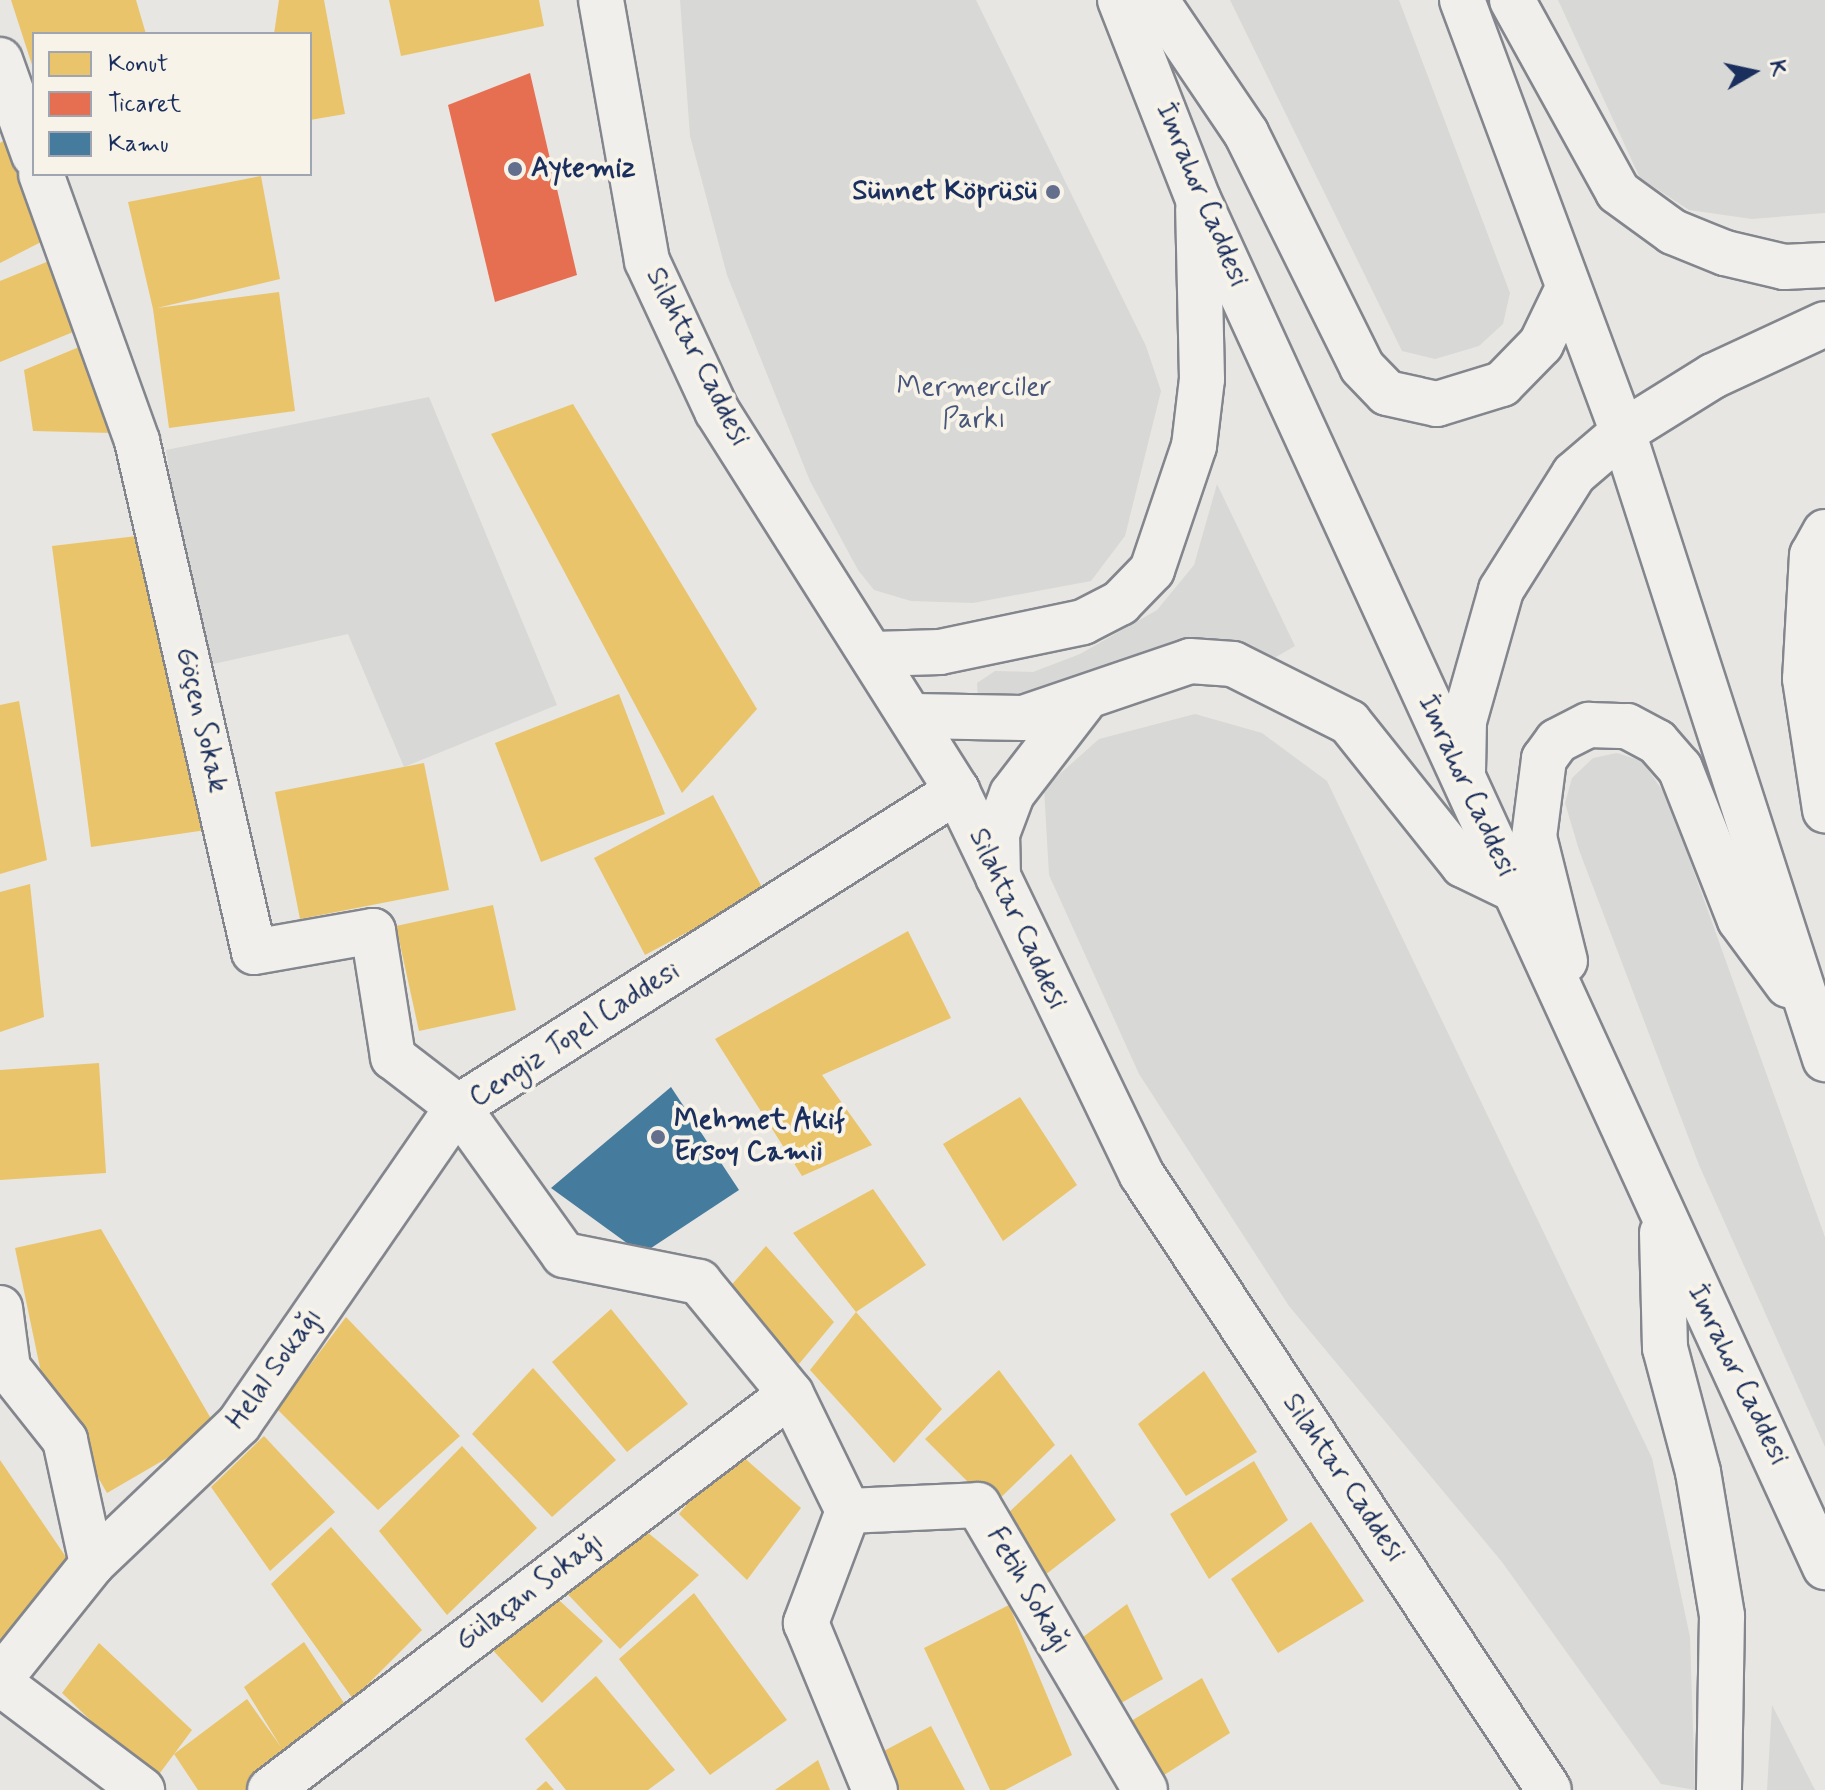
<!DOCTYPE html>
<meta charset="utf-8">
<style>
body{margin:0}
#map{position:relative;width:1825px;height:1790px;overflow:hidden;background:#e8e6e2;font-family:Mynerve,sans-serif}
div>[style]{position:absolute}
.built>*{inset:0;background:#d8d8d6}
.homes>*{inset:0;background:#e9c46a}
.shops>*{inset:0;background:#e76f51}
.public>*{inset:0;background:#457b9d}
.roads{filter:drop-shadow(2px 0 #83868d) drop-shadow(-2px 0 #83868d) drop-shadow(0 2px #83868d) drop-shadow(0 -2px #83868d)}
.minor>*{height:44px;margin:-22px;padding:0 22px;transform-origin:22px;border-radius:22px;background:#f0efeb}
.major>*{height:44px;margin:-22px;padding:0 22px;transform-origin:22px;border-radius:22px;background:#f0efeb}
.highway>*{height:44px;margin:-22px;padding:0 22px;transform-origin:22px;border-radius:22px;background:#f0efeb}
.dots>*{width:22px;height:22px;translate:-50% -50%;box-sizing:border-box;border:4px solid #f7f3e8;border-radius:50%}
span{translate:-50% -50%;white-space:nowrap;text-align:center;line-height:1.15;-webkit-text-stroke:8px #f7f3e8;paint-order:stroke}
.poi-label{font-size:28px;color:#1b2f5e;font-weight:700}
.left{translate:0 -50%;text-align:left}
.right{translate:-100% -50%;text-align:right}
.street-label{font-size:28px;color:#1b2f5e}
.park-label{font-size:28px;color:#47567a}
.legend{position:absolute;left:32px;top:32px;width:280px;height:144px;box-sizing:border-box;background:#f7f3e8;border:2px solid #9fa5b1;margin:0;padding:10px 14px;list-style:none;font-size:24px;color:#1b2f5e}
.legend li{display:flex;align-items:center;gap:16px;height:40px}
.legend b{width:40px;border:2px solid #9fa5b1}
.north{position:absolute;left:1713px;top:32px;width:80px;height:80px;-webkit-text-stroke:6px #f7f3e8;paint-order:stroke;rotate:81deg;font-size:22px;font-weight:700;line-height:32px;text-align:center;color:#1b2f5e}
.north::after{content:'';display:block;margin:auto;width:28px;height:36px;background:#1b2f5e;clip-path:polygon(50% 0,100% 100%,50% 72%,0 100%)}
</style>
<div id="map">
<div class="built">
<i style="clip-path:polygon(680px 0,976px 0,1146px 346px,1161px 391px,1125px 536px,1091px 581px,973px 603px,911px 601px,874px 590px,858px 570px,810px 481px,727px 275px,690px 136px)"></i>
<i style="clip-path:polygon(1230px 0,1399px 0,1510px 293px,1503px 324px,1479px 346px,1435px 359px,1402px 351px)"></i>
<i style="clip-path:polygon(1558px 0,1825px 0,1825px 213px,1752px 219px,1689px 210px,1640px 178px)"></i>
<i style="clip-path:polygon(429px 397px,557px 705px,404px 767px,348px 634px,200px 667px,166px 450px)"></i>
<i style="clip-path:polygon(1217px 484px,1295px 646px,1276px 657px,1245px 649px,978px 701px,977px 683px,995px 671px,1033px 672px,1080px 654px,1157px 610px,1194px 565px)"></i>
<i style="clip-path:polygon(1195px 714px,1262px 733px,1327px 781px,1652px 1458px,1690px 1637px,1695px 1790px,1661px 1784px,1502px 1562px,1289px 1306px,1139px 1074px,1049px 875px,1044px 788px,1099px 739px)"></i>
<i style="clip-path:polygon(1617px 753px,1642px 761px,1667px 797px,1825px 1237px,1825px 1447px,1699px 1165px,1579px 850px,1565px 803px,1572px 778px,1593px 758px)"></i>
<i style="clip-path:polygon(1772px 1705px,1815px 1790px,1767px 1790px)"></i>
</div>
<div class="homes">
<i style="clip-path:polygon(11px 0,136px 0,146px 34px,34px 34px,33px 68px)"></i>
<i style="clip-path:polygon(279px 0,324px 0,345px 114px,310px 120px,310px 34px,274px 34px)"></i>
<i style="clip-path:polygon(389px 0,539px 0,544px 26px,401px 56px)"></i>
<i style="clip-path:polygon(9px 137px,43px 241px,0 263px,0 143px)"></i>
<i style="clip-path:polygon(261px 176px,280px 279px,157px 308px,279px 292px,295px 411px,169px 428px,153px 309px,128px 202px)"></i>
<i style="clip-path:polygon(49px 261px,78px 330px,0 362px,0 281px)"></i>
<i style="clip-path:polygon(79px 347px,112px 433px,33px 431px,24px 370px)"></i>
<i style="clip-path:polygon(573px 404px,757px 709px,682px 793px,491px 434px)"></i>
<i style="clip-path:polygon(137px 536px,206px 830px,91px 847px,52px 546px)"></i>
<i style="clip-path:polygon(619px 694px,665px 814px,541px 862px,495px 743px)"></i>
<i style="clip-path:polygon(19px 701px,47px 860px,0 874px,0 705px)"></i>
<i style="clip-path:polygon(424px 763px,449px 890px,300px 919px,275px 792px)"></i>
<i style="clip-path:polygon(713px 795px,764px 891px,645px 955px,594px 858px)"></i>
<i style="clip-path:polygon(30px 884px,44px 1017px,0 1032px,0 892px)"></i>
<i style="clip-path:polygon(493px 905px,516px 1010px,419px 1031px,396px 926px)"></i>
<i style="clip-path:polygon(908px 931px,951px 1018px,822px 1075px,872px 1145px,802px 1176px,715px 1039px)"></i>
<i style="clip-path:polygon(99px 1063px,106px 1173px,0 1180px,0 1070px)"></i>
<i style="clip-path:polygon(1020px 1097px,1077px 1185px,1003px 1241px,943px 1144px)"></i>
<i style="clip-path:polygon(873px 1189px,926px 1265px,856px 1312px,793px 1233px)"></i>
<i style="clip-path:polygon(101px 1229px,217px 1429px,107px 1493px,43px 1382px,15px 1248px)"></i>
<i style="clip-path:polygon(766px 1246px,834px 1322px,799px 1364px,727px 1290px)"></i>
<i style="clip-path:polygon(611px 1309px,688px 1404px,627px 1452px,552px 1362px)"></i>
<i style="clip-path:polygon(856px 1312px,942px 1409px,894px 1463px,810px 1370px)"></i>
<i style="clip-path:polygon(346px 1317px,460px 1436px,378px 1510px,277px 1409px)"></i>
<i style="clip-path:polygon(533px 1368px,616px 1460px,552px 1517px,472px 1434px)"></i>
<i style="clip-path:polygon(999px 1370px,1055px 1445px,992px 1506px,925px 1439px)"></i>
<i style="clip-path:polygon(1204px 1371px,1257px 1452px,1186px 1496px,1138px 1424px)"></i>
<i style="clip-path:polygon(264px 1436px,335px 1512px,270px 1571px,211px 1487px)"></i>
<i style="clip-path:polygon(462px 1446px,537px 1528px,447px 1615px,379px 1531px)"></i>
<i style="clip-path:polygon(733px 1448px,801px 1508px,747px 1580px,679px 1514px)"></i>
<i style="clip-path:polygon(1071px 1454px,1116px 1520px,1045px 1575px,1007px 1514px)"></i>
<i style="clip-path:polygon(0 1460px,68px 1560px,0 1641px)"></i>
<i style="clip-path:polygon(1254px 1461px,1288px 1520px,1209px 1579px,1170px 1514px)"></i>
<i style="clip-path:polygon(635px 1522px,699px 1575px,620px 1649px,559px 1585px)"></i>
<i style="clip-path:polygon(1311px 1522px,1364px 1601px,1278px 1653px,1231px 1579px)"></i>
<i style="clip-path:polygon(331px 1527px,422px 1630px,353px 1699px,271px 1584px)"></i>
<i style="clip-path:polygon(546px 1588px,603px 1641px,542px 1703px,488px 1645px)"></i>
<i style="clip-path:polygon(694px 1593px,787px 1720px,710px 1775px,619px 1659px)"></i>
<i style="clip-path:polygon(1127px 1604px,1163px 1679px,1109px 1710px,1071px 1646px)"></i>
<i style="clip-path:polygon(1009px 1605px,1072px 1755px,1005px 1790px,990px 1790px,924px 1648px)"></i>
<i style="clip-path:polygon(304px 1642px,348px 1709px,293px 1765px,247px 1790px,198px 1790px,174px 1754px,247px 1699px,281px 1747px,244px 1687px)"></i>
<i style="clip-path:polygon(99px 1643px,192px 1730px,154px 1781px,62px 1693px)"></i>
<i style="clip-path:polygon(596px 1676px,675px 1770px,648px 1790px,566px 1790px,525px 1739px)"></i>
<i style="clip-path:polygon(1202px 1678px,1230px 1733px,1150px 1784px,1118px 1729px)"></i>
<i style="clip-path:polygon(931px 1726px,965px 1790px,877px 1790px,863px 1762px)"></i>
<i style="clip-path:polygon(818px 1760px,830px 1790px,775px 1790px)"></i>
<i style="clip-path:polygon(546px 1781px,554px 1790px,536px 1790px)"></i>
</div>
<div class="shops">
<i style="clip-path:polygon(530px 73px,577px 275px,495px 302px,448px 105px)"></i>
</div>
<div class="public">
<i style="clip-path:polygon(671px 1087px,739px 1190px,642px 1254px,551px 1188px)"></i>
</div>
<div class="roads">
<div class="minor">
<i style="left:0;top:60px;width:101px;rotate:70.3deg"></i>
<i style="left:41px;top:174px;width:284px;rotate:70.2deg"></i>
<i style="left:137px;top:441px;width:524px;rotate:77.1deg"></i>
<i style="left:254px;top:952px;width:121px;rotate:-10deg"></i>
<i style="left:373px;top:931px;width:128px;rotate:81deg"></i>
<i style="left:393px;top:1057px;width:82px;rotate:37.6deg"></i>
<i style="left:458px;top:1107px;width:182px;rotate:54.4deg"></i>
<i style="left:564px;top:1255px;width:138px;rotate:11.3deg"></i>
<i style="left:699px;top:1282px;width:145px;rotate:50.6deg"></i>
<i style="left:791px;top:1394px;width:130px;rotate:64deg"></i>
<i style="left:848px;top:1511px;width:120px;rotate:110.6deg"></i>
<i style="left:806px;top:1623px;width:181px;rotate:67.6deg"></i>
<i style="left:0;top:1308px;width:61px;rotate:82.4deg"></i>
<i style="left:0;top:1358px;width:105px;rotate:51.6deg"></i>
<i style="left:65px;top:1440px;width:127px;rotate:77.7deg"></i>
<i style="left:848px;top:1511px;width:130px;rotate:-2.6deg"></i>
<i style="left:978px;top:1505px;width:330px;rotate:59.6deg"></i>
<i style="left:0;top:1679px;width:147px;rotate:-51.3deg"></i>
<i style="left:92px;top:1564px;width:203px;rotate:-43.6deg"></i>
<i style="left:239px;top:1424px;width:385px;rotate:-55.4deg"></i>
<i style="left:458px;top:1107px;width:591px;rotate:-32.34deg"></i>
<i style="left:0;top:1683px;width:178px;rotate:37deg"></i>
<i style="left:270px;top:1790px;width:654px;rotate:-37.24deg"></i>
</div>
<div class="major">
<i style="left:601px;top:0;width:265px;rotate:80deg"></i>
<i style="left:647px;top:261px;width:166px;rotate:65deg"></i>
<i style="left:717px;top:411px;width:449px;rotate:57.7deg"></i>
<i style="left:957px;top:791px;width:426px;rotate:64.3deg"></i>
<i style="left:1142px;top:1175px;width:737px;rotate:56.5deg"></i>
<i style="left:1120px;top:0;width:214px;rotate:68.6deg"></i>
<i style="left:1198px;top:199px;width:1505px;rotate:65.38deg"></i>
<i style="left:1156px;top:0;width:161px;rotate:55.9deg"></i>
<i style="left:1246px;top:133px;width:261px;rotate:63.6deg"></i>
<i style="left:1362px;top:367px;width:36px;rotate:46deg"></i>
<i style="left:1387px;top:393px;width:51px;rotate:12.4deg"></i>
<i style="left:1437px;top:404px;width:68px;rotate:-17.1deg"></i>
<i style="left:1502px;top:384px;width:56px;rotate:-45.7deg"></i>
<i style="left:1541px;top:344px;width:60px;rotate:-64.3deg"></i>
<i style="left:1462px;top:0;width:461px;rotate:69.6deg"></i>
<i style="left:1623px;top:432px;width:659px;rotate:72.14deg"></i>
<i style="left:874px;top:654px;width:66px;rotate:-1.7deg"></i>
<i style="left:940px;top:652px;width:146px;rotate:-11.8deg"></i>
<i style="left:1083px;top:622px;width:42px;rotate:-27.2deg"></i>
<i style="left:1120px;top:603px;width:46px;rotate:-45.9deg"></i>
<i style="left:1152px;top:570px;width:131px;rotate:-71.3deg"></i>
<i style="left:1194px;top:446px;width:67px;rotate:-83.2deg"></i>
<i style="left:1202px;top:379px;width:170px;rotate:-91.3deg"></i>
<i style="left:915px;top:716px;width:108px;rotate:1.1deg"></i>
<i style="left:1023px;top:718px;width:176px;rotate:-18.8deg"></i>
<i style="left:1190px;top:661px;width:43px;rotate:4deg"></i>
<i style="left:1233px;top:664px;width:130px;rotate:26.6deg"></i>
<i style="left:1349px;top:722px;width:183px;rotate:51.4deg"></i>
<i style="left:1463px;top:865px;width:58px;rotate:25.7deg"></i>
<i style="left:1463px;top:772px;width:51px;rotate:-88.9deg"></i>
<i style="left:1464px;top:721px;width:136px;rotate:-74.2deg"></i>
<i style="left:1501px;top:590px;width:137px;rotate:-57.8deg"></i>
<i style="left:1574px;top:474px;width:65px;rotate:-40.6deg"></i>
<i style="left:998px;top:877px;width:43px;rotate:-91.3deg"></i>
<i style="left:997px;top:834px;width:43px;rotate:-69.4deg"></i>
<i style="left:1012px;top:794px;width:115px;rotate:-52.4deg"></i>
<i style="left:1565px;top:961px;width:128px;rotate:-104deg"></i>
<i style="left:1534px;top:837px;width:79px;rotate:-82.7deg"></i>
<i style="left:1544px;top:759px;width:22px;rotate:-54deg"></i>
<i style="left:1557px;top:741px;width:36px;rotate:-27deg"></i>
<i style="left:1589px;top:725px;width:38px;rotate:2deg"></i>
<i style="left:1627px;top:726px;width:34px;rotate:28deg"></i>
<i style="left:1657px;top:742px;width:35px;rotate:49deg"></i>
<i style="left:1680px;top:768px;width:163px;rotate:68.5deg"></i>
<i style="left:1740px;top:920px;width:81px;rotate:53.6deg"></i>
<i style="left:1662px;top:1233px;width:115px;rotate:88.5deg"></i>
<i style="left:1665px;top:1348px;width:128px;rotate:75.1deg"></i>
<i style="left:1698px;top:1472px;width:146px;rotate:80.5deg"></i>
<i style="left:1722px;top:1616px;width:174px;rotate:91deg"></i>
</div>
<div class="highway">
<i style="left:1512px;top:0;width:219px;rotate:61.1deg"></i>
<i style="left:1618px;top:192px;width:68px;rotate:36deg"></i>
<i style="left:1673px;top:232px;width:56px;rotate:22deg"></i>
<i style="left:1725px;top:253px;width:61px;rotate:13.3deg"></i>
<i style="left:1784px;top:267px;width:41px;rotate:-2.8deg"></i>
<i style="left:1623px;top:432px;width:106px;rotate:-31.9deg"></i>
<i style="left:1713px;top:376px;width:123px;rotate:-24.9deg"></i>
<i style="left:1825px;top:532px;width:26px;rotate:119deg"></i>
<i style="left:1812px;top:555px;width:124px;rotate:93.2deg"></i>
<i style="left:1805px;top:679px;width:133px;rotate:81.3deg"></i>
</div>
</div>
<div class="dots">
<i style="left:515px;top:169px;background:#636f8c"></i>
<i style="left:1053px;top:192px;background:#636f8c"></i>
<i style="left:658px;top:1137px;background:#636f8c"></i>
</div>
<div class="poi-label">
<span class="left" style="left:531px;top:169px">Aytemiz</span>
<span class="right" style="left:1037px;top:192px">Sünnet Köprüsü</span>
<span class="left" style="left:674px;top:1137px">Mehmet Akif<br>Ersoy Camii</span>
</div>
<div class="street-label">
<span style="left:1201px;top:195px;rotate:67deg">İmrahor Caddesi</span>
<span style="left:697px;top:357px;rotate:63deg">Silahtar Caddesi</span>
<span style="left:201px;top:720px;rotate:77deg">Göçen Sokak</span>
<span style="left:1466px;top:786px;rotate:65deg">İmrahor Caddesi</span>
<span style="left:1017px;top:919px;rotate:65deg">Silahtar Caddesi</span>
<span style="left:575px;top:1035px;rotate:-33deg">Cengiz Topel Caddesi</span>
<span style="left:275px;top:1369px;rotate:-54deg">Helal Sokağı</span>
<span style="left:1737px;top:1375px;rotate:64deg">İmrahor Caddesi</span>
<span style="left:1343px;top:1478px;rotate:56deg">Silahtar Caddesi</span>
<span style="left:1028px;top:1591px;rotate:60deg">Fetih Sokağı</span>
<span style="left:530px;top:1592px;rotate:-37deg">Gülaçan Sokağı</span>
</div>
<div class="park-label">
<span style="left:974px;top:404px">Mermerciler<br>Parkı</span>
</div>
<ul class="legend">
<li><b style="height:22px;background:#e9c46a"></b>Konut</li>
<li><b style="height:22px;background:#e76f51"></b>Ticaret</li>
<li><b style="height:22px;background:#457b9d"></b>Kamu</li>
</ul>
<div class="north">K</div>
</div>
